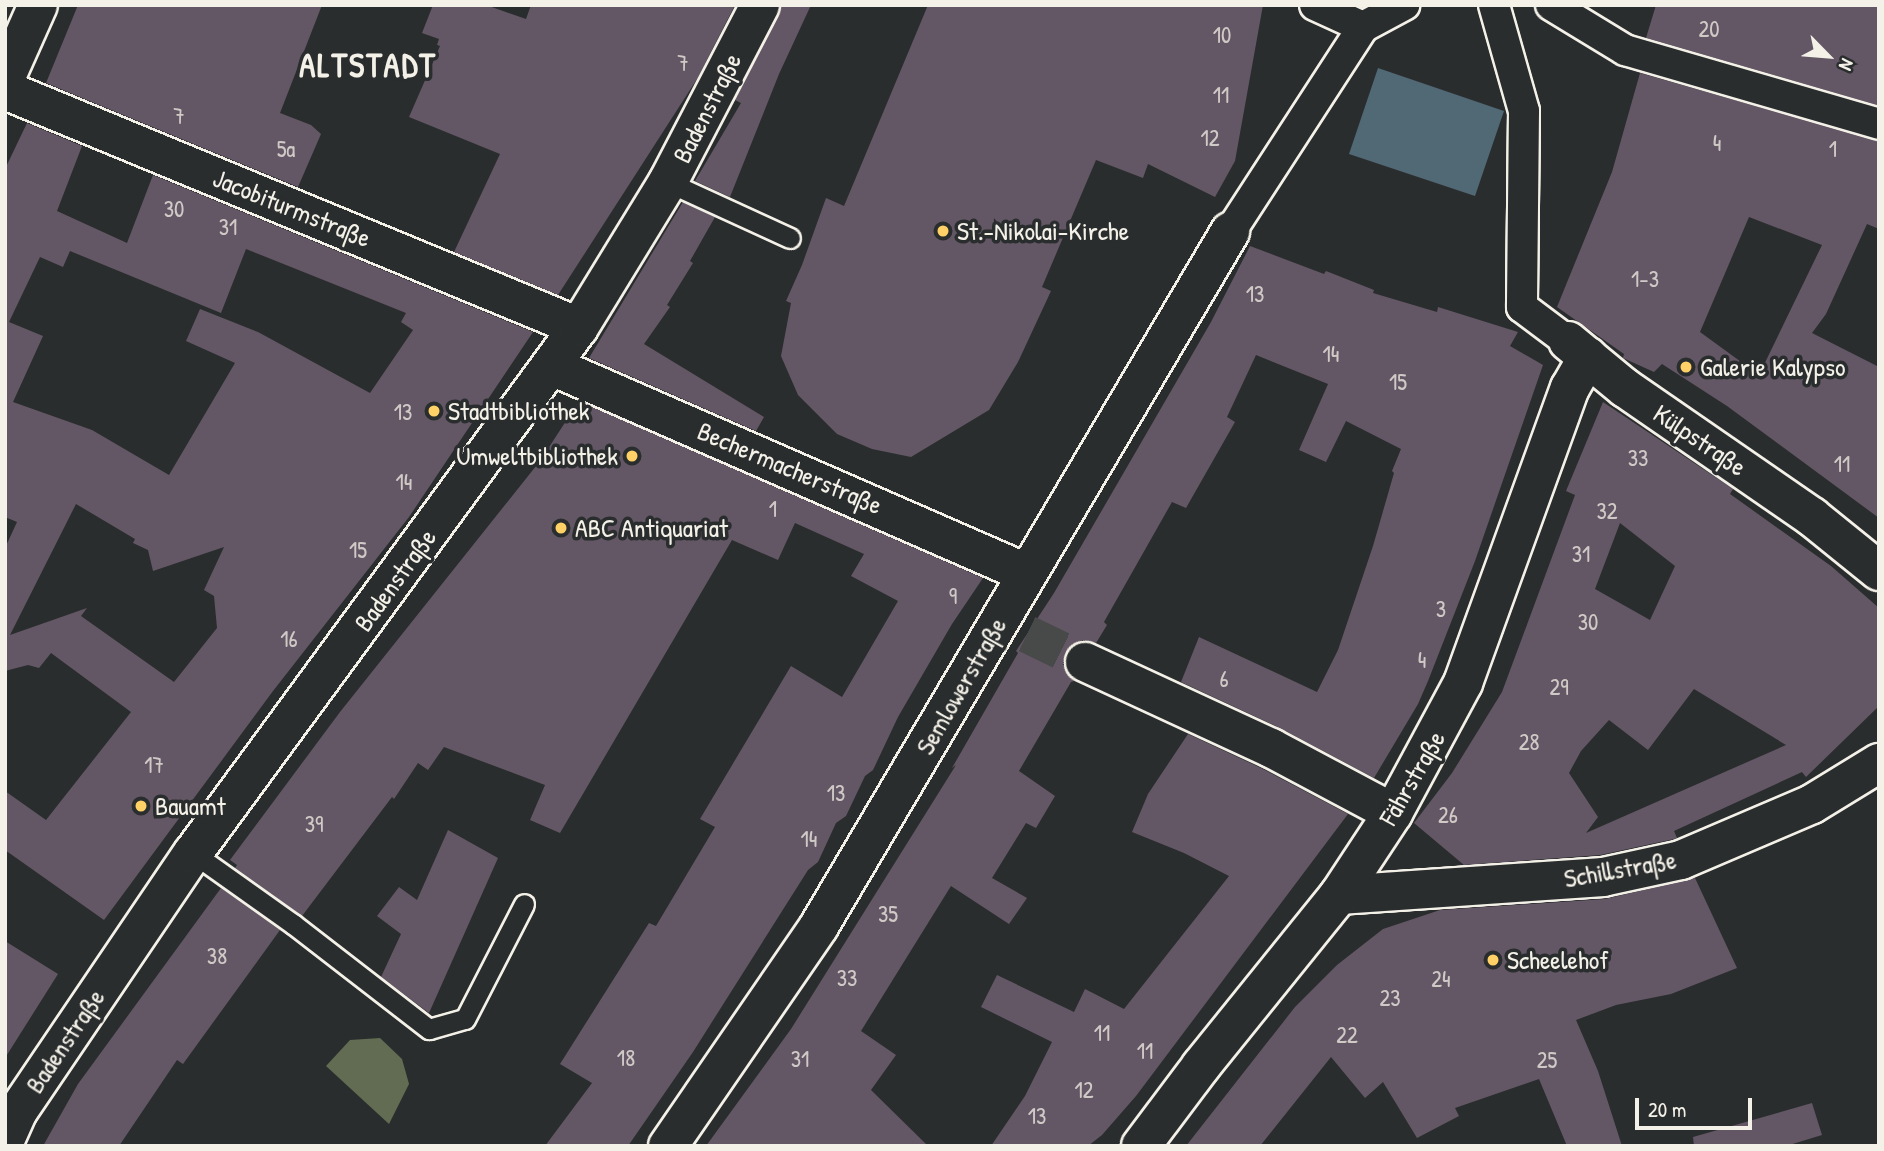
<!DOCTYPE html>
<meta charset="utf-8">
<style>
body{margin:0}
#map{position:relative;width:1884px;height:1151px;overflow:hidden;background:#2a2d2e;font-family:"Patrick Hand",sans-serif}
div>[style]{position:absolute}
.green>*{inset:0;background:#626c52}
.water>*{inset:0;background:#516875}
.building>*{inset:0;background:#635765}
.minor-tunnel>*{height:38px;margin-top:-19px;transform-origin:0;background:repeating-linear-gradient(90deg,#484a4a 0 38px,transparent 0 57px)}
.roads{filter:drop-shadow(2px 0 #f4f1e8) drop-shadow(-2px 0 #f4f1e8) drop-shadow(0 2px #f4f1e8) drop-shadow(0 -2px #f4f1e8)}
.service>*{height:19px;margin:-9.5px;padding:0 9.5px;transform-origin:9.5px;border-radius:9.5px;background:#2a2d2e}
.pedestrian>*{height:30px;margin:-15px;padding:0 15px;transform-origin:15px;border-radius:15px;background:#2a2d2e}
.minor>*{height:38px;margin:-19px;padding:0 19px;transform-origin:19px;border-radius:19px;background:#2a2d2e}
.dots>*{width:19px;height:19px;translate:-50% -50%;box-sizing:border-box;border:4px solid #2a2d2e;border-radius:50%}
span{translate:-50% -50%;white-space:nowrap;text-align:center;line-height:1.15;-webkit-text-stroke:7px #2a2d2e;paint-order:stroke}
.number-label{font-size:23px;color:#d0cac7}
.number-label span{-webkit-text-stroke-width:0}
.street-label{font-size:26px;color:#f4f1e8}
.poi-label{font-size:26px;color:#f4f1e8}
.left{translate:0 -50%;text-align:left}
.right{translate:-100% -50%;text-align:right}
.district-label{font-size:33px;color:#f4f1e8;font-weight:700;letter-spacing:2px}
.frame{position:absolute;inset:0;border:7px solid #f4f1e8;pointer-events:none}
.north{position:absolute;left:1793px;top:21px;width:70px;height:70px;-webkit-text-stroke:5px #2a2d2e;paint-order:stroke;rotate:115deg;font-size:19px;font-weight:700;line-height:28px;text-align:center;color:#f4f1e8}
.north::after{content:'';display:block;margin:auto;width:24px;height:32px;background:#f4f1e8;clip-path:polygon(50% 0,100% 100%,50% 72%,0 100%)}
.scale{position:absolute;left:1635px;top:1098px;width:117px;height:32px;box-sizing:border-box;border:4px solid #f4f1e8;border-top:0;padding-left:9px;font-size:21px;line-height:24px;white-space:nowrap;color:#f4f1e8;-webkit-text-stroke:5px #2a2d2e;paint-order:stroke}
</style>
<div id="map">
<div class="green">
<i style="clip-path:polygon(380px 1038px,402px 1059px,409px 1084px,389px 1124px,326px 1066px,350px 1040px)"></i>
</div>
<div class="water">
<i style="clip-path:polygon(1378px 68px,1504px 111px,1475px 196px,1349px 154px)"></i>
</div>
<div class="building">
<i style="clip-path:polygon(78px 5px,322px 5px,280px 113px,311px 125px,321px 134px,298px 187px,46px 83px)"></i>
<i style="clip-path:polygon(433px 5px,486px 5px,526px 19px,531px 5px,735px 5px,697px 79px,558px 295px,454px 252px,500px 154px,409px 117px,440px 46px,437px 45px,439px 39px,422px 33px)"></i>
<i style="clip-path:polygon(782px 5px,811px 5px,779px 74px,730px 197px,695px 181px,741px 103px,735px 100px)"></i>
<i style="clip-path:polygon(928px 5px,1263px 5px,1235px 161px,1215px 197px,1148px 164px,1143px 178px,1096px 160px,1042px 287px,1051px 291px,1018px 362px,989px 410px,911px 457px,872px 449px,837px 434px,798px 395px,781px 356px,791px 303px,786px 301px,802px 265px,826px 198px,844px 206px)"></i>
<i style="clip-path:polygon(1656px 5px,1879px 5px,1879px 106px,1646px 38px)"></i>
<i style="clip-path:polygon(evenodd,1640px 73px,1879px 141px,1879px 229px,1867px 224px,1826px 314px,1812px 333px,1879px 367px,1879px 518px,1727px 406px,1662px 364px,1654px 372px,1623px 358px,1624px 354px,1557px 307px,1612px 172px,1640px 73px,1749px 217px,1822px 245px,1759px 375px,1700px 332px,1749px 217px)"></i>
<i style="clip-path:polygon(evenodd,27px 123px,82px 146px,57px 211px,127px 243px,153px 175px,533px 332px,409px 517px,273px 691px,104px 920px,5px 850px,5px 791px,46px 820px,131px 712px,51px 653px,39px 668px,28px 665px,5px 671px,5px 548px,17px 522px,5px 517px,5px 169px,27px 123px,246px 249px,406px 313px,401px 322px,413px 330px,370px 393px,258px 332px,200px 309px,186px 341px,235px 363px,169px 475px,92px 430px,13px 402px,43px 336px,9px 322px,40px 257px,63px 267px,70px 251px,221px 313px,246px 249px,27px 123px,76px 504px,135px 539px,133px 543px,148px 550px,153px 571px,224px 547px,204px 590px,214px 596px,217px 628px,174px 682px,81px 616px,87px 608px,10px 635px,76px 504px)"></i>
<i style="clip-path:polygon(683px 202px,715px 217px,690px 261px,693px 263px,667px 305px,670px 307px,644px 344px,764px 417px,756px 431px,589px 358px)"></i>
<i style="clip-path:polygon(1250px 246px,1324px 274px,1326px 271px,1374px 290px,1373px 293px,1437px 312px,1438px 307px,1518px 332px,1510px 346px,1543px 365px,1475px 561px,1428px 681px,1418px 704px,1374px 778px,1280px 728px,1181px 682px,1199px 637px,1317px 692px,1338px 650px,1373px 546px,1394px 473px,1392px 471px,1401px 449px,1346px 421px,1326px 462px,1299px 450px,1328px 384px,1256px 355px,1227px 417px,1235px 422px,1186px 508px,1172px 502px,1104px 622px,1107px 625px,1096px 643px,1082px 640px,1072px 645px,1065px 653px,1063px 665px,1074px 681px,1071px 682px,1019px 771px,1055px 796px,1036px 828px,1026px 823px,992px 878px,1027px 898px,1009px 924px,951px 886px,861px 1031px,896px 1055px,871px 1090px,928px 1146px,706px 1146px,791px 1029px,956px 765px,952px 768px,1018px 653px,1016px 651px,1054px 593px,1211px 322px)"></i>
<i style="clip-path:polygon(579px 401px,983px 578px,952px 624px,898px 717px,873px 770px,865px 776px,846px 816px,836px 823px,818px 862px,808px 870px,693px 1052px,628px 1146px,545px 1146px,592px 1083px,560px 1064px,649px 923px,656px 926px,715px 827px,700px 819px,791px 666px,842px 697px,898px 601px,851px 576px,864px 554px,795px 523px,778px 560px,732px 540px,560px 833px,530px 820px,545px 785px,444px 747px,428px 770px,418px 763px,394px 799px,392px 797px,302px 916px,235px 868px,237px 865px,230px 860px,340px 712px,540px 461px)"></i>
<i style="clip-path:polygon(evenodd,1603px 402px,1733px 489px,1730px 494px,1831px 566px,1879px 608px,1879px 706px,1806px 777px,1802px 772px,1674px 831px,1677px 838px,1674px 839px,1600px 855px,1464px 865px,1414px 823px,1452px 773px,1502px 692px,1575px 495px,1566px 491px,1603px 402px,1620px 523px,1675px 566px,1650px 620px,1595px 589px,1620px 523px,1603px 402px,1694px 689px,1786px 745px,1586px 833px,1598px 817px,1569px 773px,1581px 751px,1609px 720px,1648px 750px,1694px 689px)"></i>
<i style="clip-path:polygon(1188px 734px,1261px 768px,1348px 814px,1136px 1096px,1102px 1135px,1088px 1146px,991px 1146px,1025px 1096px,1052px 1042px,981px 1007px,997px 975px,1074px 1012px,1085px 989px,1124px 1009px,1229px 876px,1184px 853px,1132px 832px,1148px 794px)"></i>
<i style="clip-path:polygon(448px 830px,498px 858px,429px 1013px,381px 977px,401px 934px,377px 916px,399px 887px,417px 900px)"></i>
<i style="clip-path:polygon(1695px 878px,1737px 968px,1671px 994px,1616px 1005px,1576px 1020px,1598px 1071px,1622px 1146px,1567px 1146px,1539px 1079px,1455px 1108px,1459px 1116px,1417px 1138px,1383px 1082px,1365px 1098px,1331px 1057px,1260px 1146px,1186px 1146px,1295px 1007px,1337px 965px,1383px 929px,1440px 910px,1605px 899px)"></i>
<i style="clip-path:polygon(221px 888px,280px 930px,183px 1064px,177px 1060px,119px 1146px,43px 1146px,78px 1084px)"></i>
<i style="clip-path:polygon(5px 941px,58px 974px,5px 1058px)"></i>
<i style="clip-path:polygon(1812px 1103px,1822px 1135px,1786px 1146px,1694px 1146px,1693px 1137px)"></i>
</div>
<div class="minor-tunnel">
<i style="left:1027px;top:634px;width:64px;rotate:25.8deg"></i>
</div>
<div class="roads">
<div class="service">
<i style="left:668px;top:182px;width:134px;rotate:24.7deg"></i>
<i style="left:193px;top:853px;width:123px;rotate:35.4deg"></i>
<i style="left:293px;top:924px;width:172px;rotate:37.7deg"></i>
<i style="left:429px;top:1029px;width:37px;rotate:-16deg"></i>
<i style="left:465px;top:1019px;width:129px;rotate:-62.8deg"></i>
</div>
<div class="pedestrian">
<i style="left:1315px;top:5px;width:53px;rotate:24.6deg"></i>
<i style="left:1494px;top:5px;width:110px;rotate:74.2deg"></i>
<i style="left:1524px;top:111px;width:196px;rotate:90.6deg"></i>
<i style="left:1522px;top:307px;width:55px;rotate:36.9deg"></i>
<i style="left:1551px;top:5px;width:87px;rotate:31.3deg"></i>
<i style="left:1625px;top:50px;width:265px;rotate:16.2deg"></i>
<i style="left:1230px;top:232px;width:244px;rotate:-57deg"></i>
<i style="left:1363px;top:27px;width:47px;rotate:-28.2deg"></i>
</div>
<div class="minor">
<i style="left:5px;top:79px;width:81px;rotate:-66deg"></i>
<i style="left:5px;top:90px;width:621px;rotate:22.44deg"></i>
<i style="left:1568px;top:341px;width:74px;rotate:39.5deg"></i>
<i style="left:1625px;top:388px;width:227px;rotate:34.6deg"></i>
<i style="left:1812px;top:517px;width:86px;rotate:38.9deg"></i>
<i style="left:552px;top:366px;width:517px;rotate:23.59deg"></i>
<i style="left:1085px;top:662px;width:205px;rotate:24.8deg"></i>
<i style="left:1271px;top:748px;width:138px;rotate:28deg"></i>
<i style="left:1339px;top:895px;width:265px;rotate:-3.9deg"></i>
<i style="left:1603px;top:877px;width:80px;rotate:-12.3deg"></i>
<i style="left:1681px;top:860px;width:142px;rotate:-23.1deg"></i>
<i style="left:1812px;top:804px;width:79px;rotate:-31.5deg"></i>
<i style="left:5px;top:1140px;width:32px;rotate:-66deg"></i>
<i style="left:18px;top:1111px;width:312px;rotate:-55.9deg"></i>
<i style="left:193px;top:853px;width:652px;rotate:-53.73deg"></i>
<i style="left:579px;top:327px;width:170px;rotate:-58.5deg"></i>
<i style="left:668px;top:182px;width:199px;rotate:-62.5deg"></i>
<i style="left:668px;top:1146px;width:267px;rotate:-55.5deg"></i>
<i style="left:819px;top:926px;width:807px;rotate:-59.37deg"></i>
<i style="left:1141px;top:1146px;width:100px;rotate:-53.1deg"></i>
<i style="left:1201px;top:1066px;width:220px;rotate:-51.1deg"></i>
<i style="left:1339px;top:895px;width:98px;rotate:-56.6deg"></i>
<i style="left:1393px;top:813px;width:148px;rotate:-61.7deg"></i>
<i style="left:1463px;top:683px;width:314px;rotate:-70.1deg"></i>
<i style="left:1570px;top:388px;width:36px;rotate:-60deg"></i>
</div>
</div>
<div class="dots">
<i style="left:943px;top:231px;background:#ffd166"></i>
<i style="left:1686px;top:367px;background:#ffd166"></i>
<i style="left:434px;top:411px;background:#ffd166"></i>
<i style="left:632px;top:456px;background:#ffd166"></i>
<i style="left:561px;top:528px;background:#ffd166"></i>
<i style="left:141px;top:806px;background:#ffd166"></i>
<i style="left:1493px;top:960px;background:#ffd166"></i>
</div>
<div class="number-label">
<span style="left:1709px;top:29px">20</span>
<span style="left:1222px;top:35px">10</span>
<span style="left:683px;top:63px">7</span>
<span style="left:1221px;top:95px">11</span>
<span style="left:179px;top:116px">7</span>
<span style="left:1210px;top:138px">12</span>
<span style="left:1717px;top:143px">4</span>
<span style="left:286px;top:149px">5a</span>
<span style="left:1833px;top:149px">1</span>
<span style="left:174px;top:209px">30</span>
<span style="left:228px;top:227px">31</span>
<span style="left:1645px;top:279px">1-3</span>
<span style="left:1255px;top:294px">13</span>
<span style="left:1331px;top:354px">14</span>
<span style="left:1398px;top:382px">15</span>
<span style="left:403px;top:412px">13</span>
<span style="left:1638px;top:458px">33</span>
<span style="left:1842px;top:464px">11</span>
<span style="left:404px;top:482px">14</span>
<span style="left:773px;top:509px">1</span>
<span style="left:1607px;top:511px">32</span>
<span style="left:358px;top:550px">15</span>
<span style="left:1581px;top:554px">31</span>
<span style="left:953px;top:596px">9</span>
<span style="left:1441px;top:609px">3</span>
<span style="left:1588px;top:622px">30</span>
<span style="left:289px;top:639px">16</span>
<span style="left:1422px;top:660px">4</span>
<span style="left:1224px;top:679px">6</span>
<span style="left:1559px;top:687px">29</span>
<span style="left:1529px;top:742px">28</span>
<span style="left:154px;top:765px">17</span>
<span style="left:836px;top:793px">13</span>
<span style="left:1448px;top:815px">26</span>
<span style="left:314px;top:824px">39</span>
<span style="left:809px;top:839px">14</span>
<span style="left:888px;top:914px">35</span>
<span style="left:217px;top:956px">38</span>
<span style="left:847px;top:978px">33</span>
<span style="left:1441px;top:979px">24</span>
<span style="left:1390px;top:998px">23</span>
<span style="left:1102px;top:1033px">11</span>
<span style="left:1347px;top:1035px">22</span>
<span style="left:1145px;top:1051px">11</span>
<span style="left:626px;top:1058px">18</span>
<span style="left:800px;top:1059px">31</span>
<span style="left:1547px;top:1060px">25</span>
<span style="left:1084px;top:1090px">12</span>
<span style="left:1037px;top:1116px">13</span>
</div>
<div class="street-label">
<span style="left:707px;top:108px;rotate:-63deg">Badenstraße</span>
<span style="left:292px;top:208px;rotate:22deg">Jacobiturmstraße</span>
<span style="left:1700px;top:440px;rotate:34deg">Külpstraße</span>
<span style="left:790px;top:468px;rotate:23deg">Bechermacherstraße</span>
<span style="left:395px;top:580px;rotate:-54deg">Badenstraße</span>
<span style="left:961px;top:686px;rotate:-60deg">Semlowerstraße</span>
<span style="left:1412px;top:778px;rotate:-60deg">Fährstraße</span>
<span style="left:1620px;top:869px;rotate:-10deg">Schillstraße</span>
<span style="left:65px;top:1041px;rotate:-56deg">Badenstraße</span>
</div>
<div class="poi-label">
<span class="left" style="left:957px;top:231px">St.-Nikolai-Kirche</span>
<span class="left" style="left:1700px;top:367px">Galerie Kalypso</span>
<span class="left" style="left:448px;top:411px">Stadtbibliothek</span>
<span class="right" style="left:618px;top:456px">Umweltbibliothek</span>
<span class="left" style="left:575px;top:528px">ABC Antiquariat</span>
<span class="left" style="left:155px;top:806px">Bauamt</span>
<span class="left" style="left:1507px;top:960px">Scheelehof</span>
</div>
<div class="district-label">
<span style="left:368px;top:66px">ALTSTADT</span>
</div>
<div class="frame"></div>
<div class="north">N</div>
<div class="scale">20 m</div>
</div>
